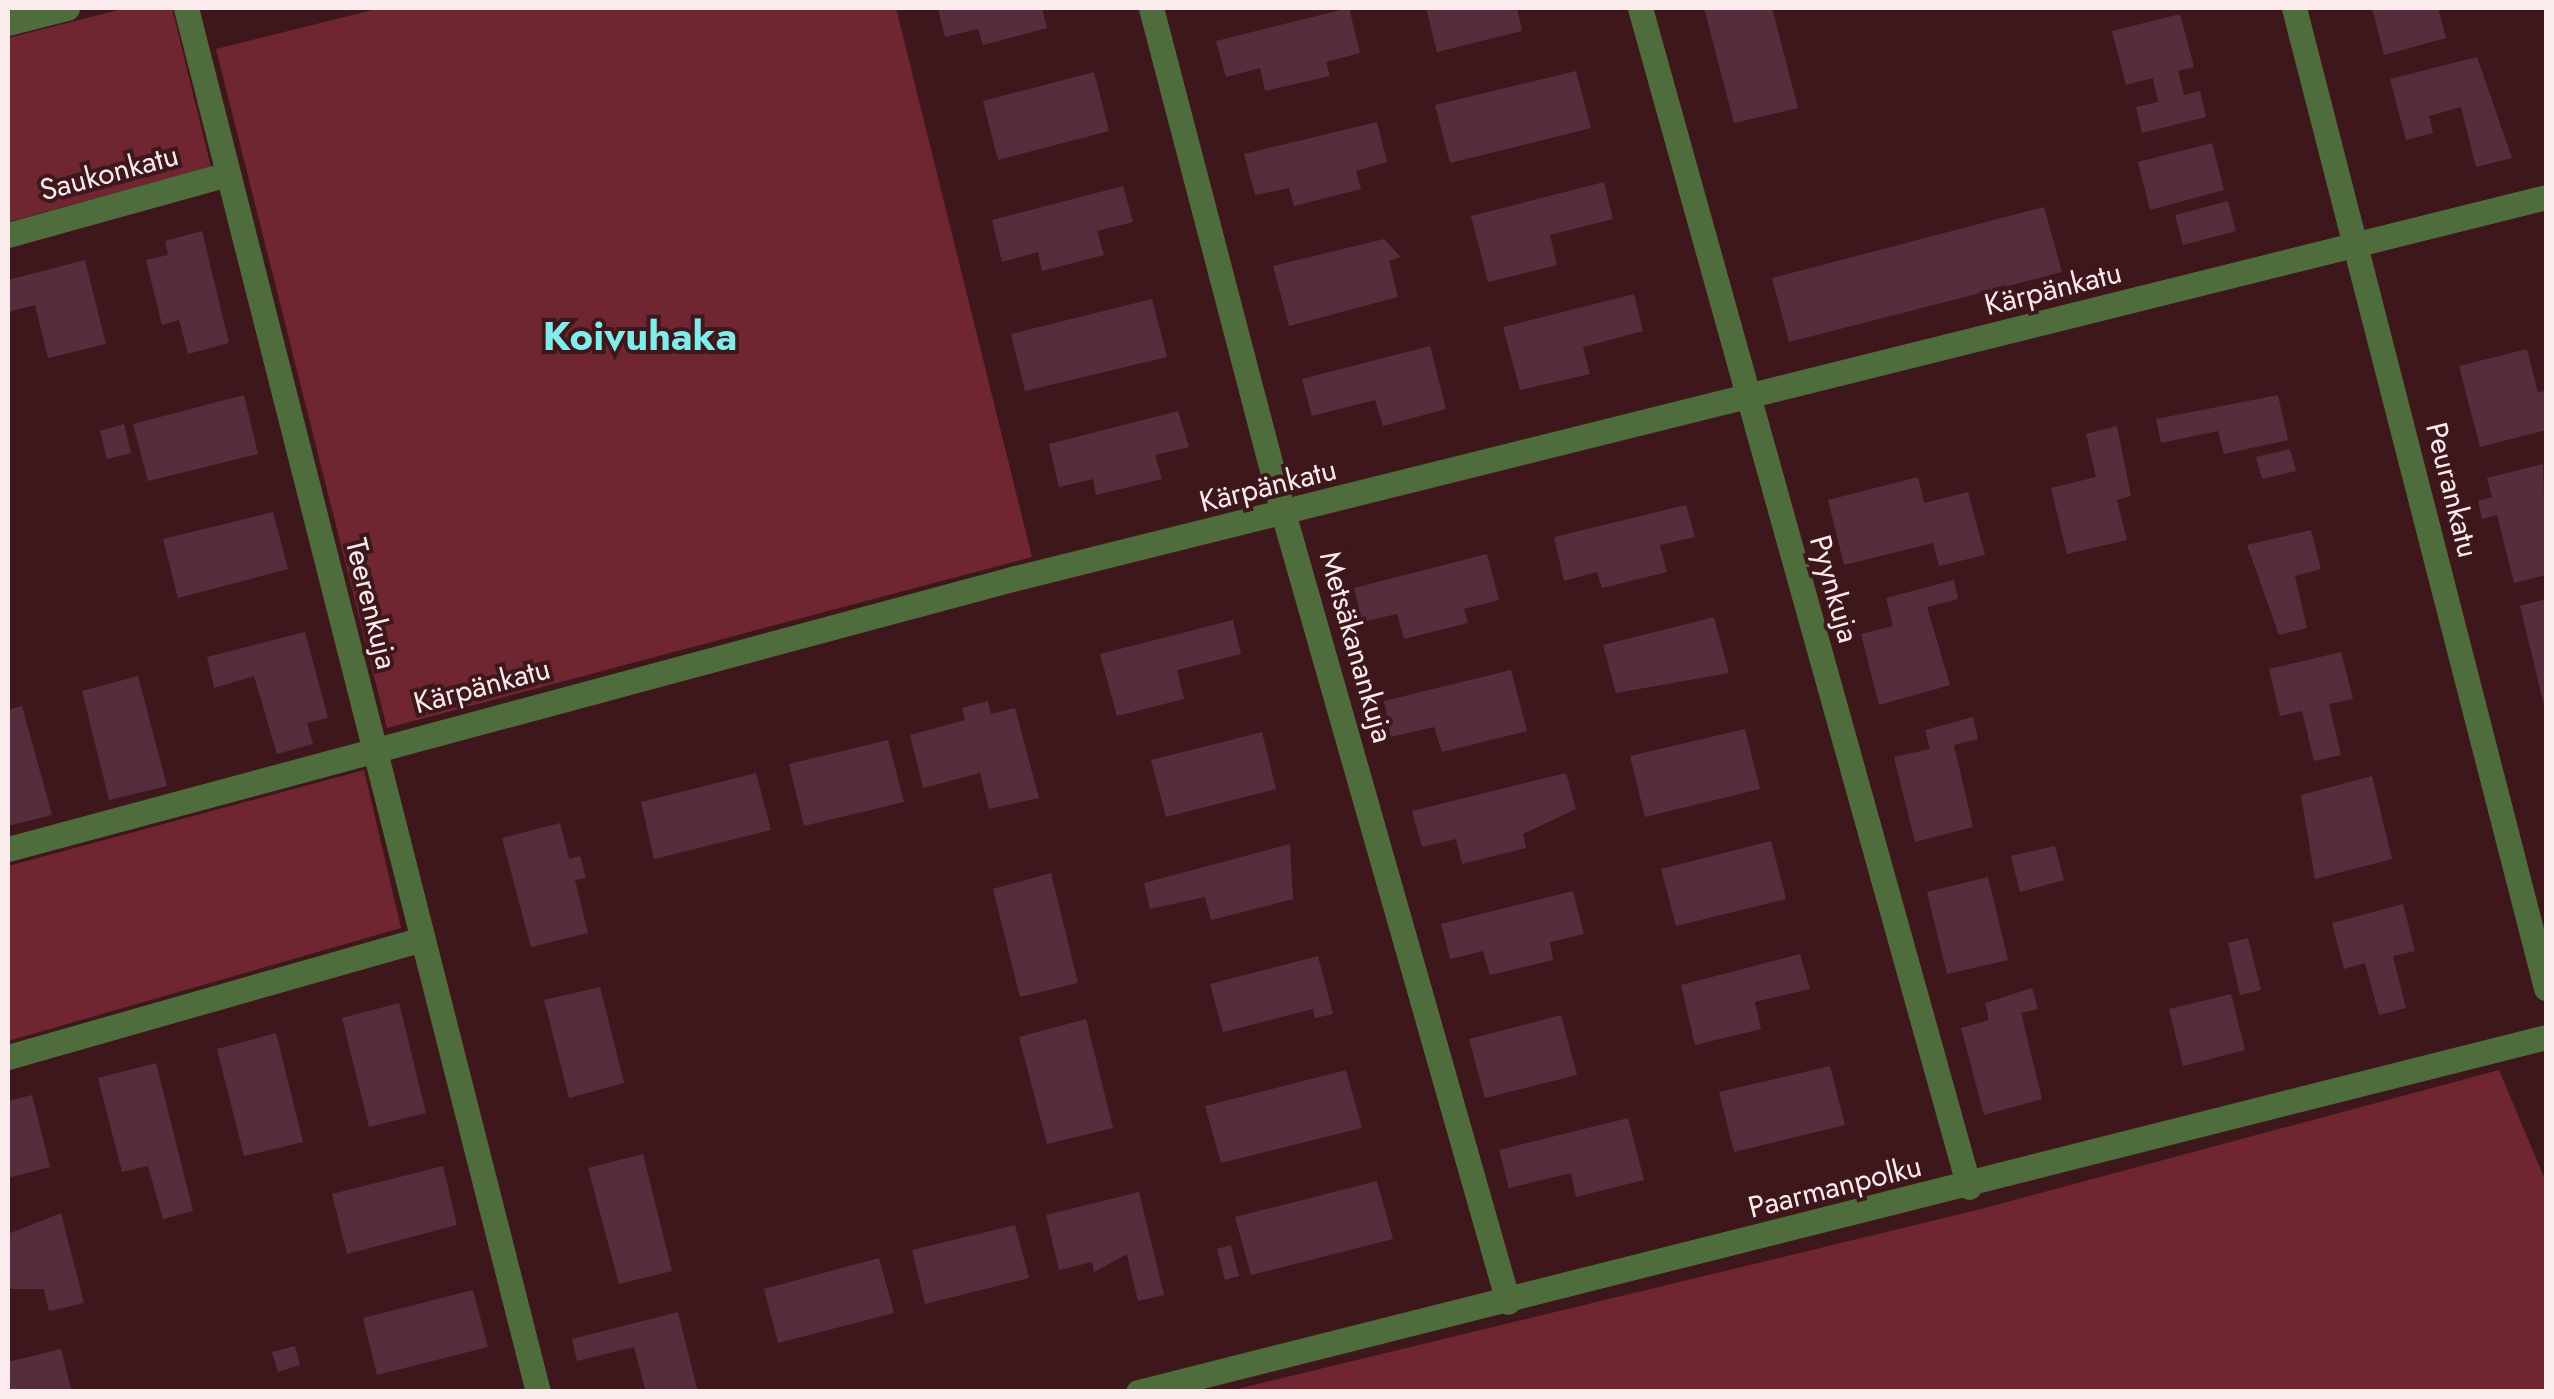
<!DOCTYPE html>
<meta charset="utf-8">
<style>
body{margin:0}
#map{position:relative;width:2554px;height:1399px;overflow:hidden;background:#3e171c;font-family:Jost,sans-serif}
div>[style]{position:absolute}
.green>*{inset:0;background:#6f2631}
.building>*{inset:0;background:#552e3e}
.minor>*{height:25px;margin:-12.5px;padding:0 12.5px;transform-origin:12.5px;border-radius:12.5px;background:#4f6d3c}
span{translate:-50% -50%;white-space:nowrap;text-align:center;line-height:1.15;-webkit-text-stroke:8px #3e171c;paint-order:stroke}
.street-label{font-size:30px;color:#fcebec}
.district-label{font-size:40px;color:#81edeb;font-weight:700}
.frame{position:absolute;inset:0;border:10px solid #fcebec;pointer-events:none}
</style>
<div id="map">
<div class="green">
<i style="clip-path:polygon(126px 8px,172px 8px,211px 167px,8px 222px,8px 38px)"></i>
<i style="clip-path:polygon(381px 8px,896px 8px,1032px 557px,387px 728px,216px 49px)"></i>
<i style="clip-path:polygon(364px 770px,401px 928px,8px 1041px,8px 866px)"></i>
<i style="clip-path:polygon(2499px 1070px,2546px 1182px,2546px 1391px,1229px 1391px,1981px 1209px)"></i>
</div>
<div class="building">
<i style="clip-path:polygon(938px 8px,1042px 8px,1047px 28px,983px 45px,978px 29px,945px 37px)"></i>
<i style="clip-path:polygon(1349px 8px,1360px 53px,1326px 62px,1330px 76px,1265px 91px,1260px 68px,1226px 77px,1216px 41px)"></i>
<i style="clip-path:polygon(1426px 8px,1517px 8px,1522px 31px,1437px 52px)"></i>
<i style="clip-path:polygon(1704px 8px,1772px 8px,1798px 108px,1734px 123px)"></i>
<i style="clip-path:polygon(2372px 8px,2438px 8px,2446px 38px,2384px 55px)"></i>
<i style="clip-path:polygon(2180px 14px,2194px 67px,2178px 71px,2184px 95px,2200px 91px,2206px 117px,2142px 133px,2136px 107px,2158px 102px,2153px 78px,2126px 85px,2112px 31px)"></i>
<i style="clip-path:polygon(2477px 57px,2512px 158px,2476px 167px,2461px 107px,2429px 116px,2433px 133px,2406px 140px,2390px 79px)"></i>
<i style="clip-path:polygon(1576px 71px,1591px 128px,1450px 163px,1435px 105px)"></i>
<i style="clip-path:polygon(1094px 72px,1109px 131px,998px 160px,983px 101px)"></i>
<i style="clip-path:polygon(1377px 122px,1387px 162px,1356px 171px,1361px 189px,1294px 206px,1289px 188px,1255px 195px,1244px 154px)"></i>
<i style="clip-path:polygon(2212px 143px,2224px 190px,2150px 210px,2138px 162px)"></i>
<i style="clip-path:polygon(1604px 182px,1613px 219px,1550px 235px,1557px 265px,1488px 282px,1471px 216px)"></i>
<i style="clip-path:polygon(1123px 186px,1133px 222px,1097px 231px,1104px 255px,1042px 271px,1038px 252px,1002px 262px,992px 220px)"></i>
<i style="clip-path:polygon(2228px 201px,2236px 231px,2183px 245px,2175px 215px)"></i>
<i style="clip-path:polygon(2044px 207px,2062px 272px,1789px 342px,1772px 278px)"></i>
<i style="clip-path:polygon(202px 231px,229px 343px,188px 354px,179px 320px,162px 325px,146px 260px,168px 255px,165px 241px)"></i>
<i style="clip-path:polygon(1384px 239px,1401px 257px,1389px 261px,1398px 297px,1289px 326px,1273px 266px)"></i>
<i style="clip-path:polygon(85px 260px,106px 344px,48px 358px,35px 305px,8px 312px,8px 280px)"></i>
<i style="clip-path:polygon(1634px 294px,1643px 331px,1583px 347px,1590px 374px,1520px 390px,1503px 327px)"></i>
<i style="clip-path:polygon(1152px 299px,1167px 357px,1025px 391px,1011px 334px)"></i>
<i style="clip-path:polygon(1430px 346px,1446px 409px,1383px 426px,1375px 400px,1312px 416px,1302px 379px)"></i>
<i style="clip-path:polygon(2527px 349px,2538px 393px,2546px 390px,2546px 430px,2480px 447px,2459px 366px)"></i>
<i style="clip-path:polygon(244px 395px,258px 454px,148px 481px,133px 424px)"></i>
<i style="clip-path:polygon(2278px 395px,2288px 440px,2224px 454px,2218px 431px,2161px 443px,2156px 419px)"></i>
<i style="clip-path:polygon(1178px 411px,1189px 447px,1155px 455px,1162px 479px,1096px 495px,1093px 479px,1059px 487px,1049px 444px)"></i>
<i style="clip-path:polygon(124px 424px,131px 453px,107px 459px,100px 431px)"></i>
<i style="clip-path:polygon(2117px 426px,2131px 496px,2117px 500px,2127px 540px,2067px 554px,2051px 488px,2096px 477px,2086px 434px)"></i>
<i style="clip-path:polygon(2290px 449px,2296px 471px,2262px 479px,2256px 457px)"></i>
<i style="clip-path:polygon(2543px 464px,2546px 575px,2514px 583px,2497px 515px,2482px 519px,2478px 501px,2492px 497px,2487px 478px)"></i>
<i style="clip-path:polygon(1918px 477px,1924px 503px,1968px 492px,1985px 555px,1939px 566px,1933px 543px,1844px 565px,1828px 500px)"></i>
<i style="clip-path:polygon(1686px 505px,1695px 537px,1660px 545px,1667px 572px,1602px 588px,1597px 572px,1564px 581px,1554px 537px)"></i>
<i style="clip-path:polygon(273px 512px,288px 569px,178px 598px,163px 539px)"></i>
<i style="clip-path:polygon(2311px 530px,2321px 569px,2295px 576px,2307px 628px,2279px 635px,2247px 545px)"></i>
<i style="clip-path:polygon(1487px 554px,1499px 600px,1464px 609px,1468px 623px,1404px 639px,1397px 614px,1362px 622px,1354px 588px)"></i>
<i style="clip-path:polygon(1954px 580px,1958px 599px,1927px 607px,1950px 685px,1879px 705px,1861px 634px,1893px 626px,1886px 598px)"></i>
<i style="clip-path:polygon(2546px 599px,2546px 709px,2545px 709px,2520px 606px)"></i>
<i style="clip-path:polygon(1714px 617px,1729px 673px,1616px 693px,1603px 645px)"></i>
<i style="clip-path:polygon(1233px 620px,1241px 654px,1177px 670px,1184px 699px,1117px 716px,1100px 654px)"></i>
<i style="clip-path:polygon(305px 632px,328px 718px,307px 723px,313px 744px,277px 754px,254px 676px,214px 688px,207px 657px)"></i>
<i style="clip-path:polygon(2341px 652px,2353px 699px,2329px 704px,2341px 755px,2314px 761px,2302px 711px,2280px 716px,2269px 669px)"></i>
<i style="clip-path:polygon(1511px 670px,1527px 731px,1442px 752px,1434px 727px,1391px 737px,1384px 701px)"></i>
<i style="clip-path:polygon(138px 676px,167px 786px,109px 800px,82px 691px)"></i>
<i style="clip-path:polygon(988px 701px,991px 714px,1015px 708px,1039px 798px,989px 809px,980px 773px,923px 788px,910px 735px,965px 720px,962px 708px)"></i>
<i style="clip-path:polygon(22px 706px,52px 815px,8px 826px,8px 710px)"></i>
<i style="clip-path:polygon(1973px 717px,1978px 739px,1954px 745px,1973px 827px,1915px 842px,1894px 757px,1930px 749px,1925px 730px)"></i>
<i style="clip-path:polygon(1745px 729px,1760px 789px,1645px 817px,1630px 756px)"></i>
<i style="clip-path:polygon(1262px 732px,1276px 789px,1166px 817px,1151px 760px)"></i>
<i style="clip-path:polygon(888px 740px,904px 802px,804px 826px,789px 764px)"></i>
<i style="clip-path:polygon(756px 773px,771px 830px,654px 859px,641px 802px)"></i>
<i style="clip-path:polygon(1566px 773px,1576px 809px,1523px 834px,1526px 848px,1462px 864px,1456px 839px,1422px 847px,1412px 811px)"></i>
<i style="clip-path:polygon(2372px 776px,2392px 859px,2315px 879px,2301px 795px)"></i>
<i style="clip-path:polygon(560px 823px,569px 859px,580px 856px,586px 878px,575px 880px,588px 933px,531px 947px,502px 838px)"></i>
<i style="clip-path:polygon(1771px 841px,1786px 899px,1676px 926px,1661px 869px)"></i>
<i style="clip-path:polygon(1290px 844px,1293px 899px,1211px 920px,1205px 897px,1150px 909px,1144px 883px)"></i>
<i style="clip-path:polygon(2055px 846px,2064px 880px,2020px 892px,2011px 856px)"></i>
<i style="clip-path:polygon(1051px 873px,1078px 983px,1020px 997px,993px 889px)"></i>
<i style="clip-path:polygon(1988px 877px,2008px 960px,1947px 974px,1927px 892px)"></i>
<i style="clip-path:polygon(1573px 891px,1584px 934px,1550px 942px,1553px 960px,1490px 975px,1483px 951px,1450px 959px,1441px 924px)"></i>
<i style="clip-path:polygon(2403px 904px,2415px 951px,2393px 956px,2406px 1008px,2379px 1015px,2365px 963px,2344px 969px,2332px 923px)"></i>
<i style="clip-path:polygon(2248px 938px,2261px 990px,2240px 995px,2228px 943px)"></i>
<i style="clip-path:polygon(1800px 954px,1810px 989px,1755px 1002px,1761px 1029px,1695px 1045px,1681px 985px)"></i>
<i style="clip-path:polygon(1318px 956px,1333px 1014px,1315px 1018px,1313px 1009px,1223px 1032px,1210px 984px)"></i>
<i style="clip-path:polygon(600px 987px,624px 1083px,569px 1098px,544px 1000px)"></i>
<i style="clip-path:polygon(2032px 988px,2038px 1009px,2021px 1013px,2042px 1099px,1984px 1115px,1961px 1028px,1989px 1020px,1985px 1003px)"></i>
<i style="clip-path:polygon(2231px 994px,2245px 1050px,2183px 1066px,2169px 1009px)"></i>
<i style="clip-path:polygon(399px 1003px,426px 1113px,369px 1127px,342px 1018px)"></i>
<i style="clip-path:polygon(1561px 1015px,1577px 1075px,1485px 1098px,1469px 1039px)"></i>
<i style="clip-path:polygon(1086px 1019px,1113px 1128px,1047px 1144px,1019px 1037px)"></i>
<i style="clip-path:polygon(276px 1033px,303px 1142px,244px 1156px,217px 1049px)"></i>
<i style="clip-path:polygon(156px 1063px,193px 1211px,163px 1219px,148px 1166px,122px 1172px,98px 1078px)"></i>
<i style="clip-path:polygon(1830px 1066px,1845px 1125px,1734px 1152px,1719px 1092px)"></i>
<i style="clip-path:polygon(1346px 1070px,1362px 1128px,1221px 1163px,1205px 1106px)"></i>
<i style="clip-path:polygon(32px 1095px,50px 1167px,8px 1178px,8px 1101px)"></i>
<i style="clip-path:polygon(1628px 1118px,1644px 1180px,1576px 1197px,1571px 1173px,1509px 1188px,1499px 1150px)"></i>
<i style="clip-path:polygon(643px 1154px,672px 1271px,619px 1284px,588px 1168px)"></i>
<i style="clip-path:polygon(443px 1166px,457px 1225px,347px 1254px,332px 1194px)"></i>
<i style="clip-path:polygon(1377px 1181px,1393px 1239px,1251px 1275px,1235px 1217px)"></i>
<i style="clip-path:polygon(1139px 1192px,1164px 1295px,1138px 1301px,1127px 1254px,1094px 1272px,1092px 1262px,1059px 1270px,1046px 1215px)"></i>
<i style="clip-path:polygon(61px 1213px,84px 1303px,49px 1311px,44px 1289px,8px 1289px,8px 1234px)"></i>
<i style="clip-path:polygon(1015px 1225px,1029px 1278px,925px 1304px,912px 1250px)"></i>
<i style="clip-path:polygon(1231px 1245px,1239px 1276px,1225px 1280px,1217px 1249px)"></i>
<i style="clip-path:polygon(879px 1258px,894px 1313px,778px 1343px,764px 1289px)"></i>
<i style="clip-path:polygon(473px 1290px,488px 1347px,377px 1375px,363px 1318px)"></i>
<i style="clip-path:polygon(678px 1312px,698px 1392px,646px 1392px,634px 1347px,577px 1361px,572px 1339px)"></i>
<i style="clip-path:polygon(295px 1346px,300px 1365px,278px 1372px,272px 1352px)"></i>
<i style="clip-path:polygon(61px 1349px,72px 1392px,8px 1392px,8px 1362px)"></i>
</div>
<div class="minor">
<i style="left:186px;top:8px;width:1428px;rotate:75.73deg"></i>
<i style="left:1151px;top:8px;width:525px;rotate:75.33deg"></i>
<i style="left:1284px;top:516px;width:817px;rotate:74.09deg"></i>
<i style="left:1640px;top:8px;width:1224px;rotate:74.41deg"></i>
<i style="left:2294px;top:8px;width:1012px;rotate:75.58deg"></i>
<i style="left:8px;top:23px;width:61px;rotate:-14.3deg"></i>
<i style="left:8px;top:235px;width:228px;rotate:-15.5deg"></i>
<i style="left:8px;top:849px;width:1044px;rotate:-15.05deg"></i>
<i style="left:1016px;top:578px;width:1577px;rotate:-13.98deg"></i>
<i style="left:8px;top:1057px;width:431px;rotate:-15.9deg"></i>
<i style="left:1138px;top:1392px;width:1452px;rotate:-14.15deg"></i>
</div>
<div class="street-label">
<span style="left:109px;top:173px;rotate:-15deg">Saukonkatu</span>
<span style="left:2053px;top:289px;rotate:-14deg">Kärpänkatu</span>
<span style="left:1268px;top:486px;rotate:-14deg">Kärpänkatu</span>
<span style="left:2452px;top:490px;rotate:76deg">Peurankatu</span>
<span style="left:1834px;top:589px;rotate:74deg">Pyynkuja</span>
<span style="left:371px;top:604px;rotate:76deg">Teerenkuja</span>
<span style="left:1356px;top:647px;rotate:74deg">Metsäkanankuja</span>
<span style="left:482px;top:686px;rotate:-15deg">Kärpänkatu</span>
<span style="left:1835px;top:1187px;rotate:-14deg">Paarmanpolku</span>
</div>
<div class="district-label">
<span style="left:640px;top:336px">Koivuhaka</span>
</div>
<div class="frame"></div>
</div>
